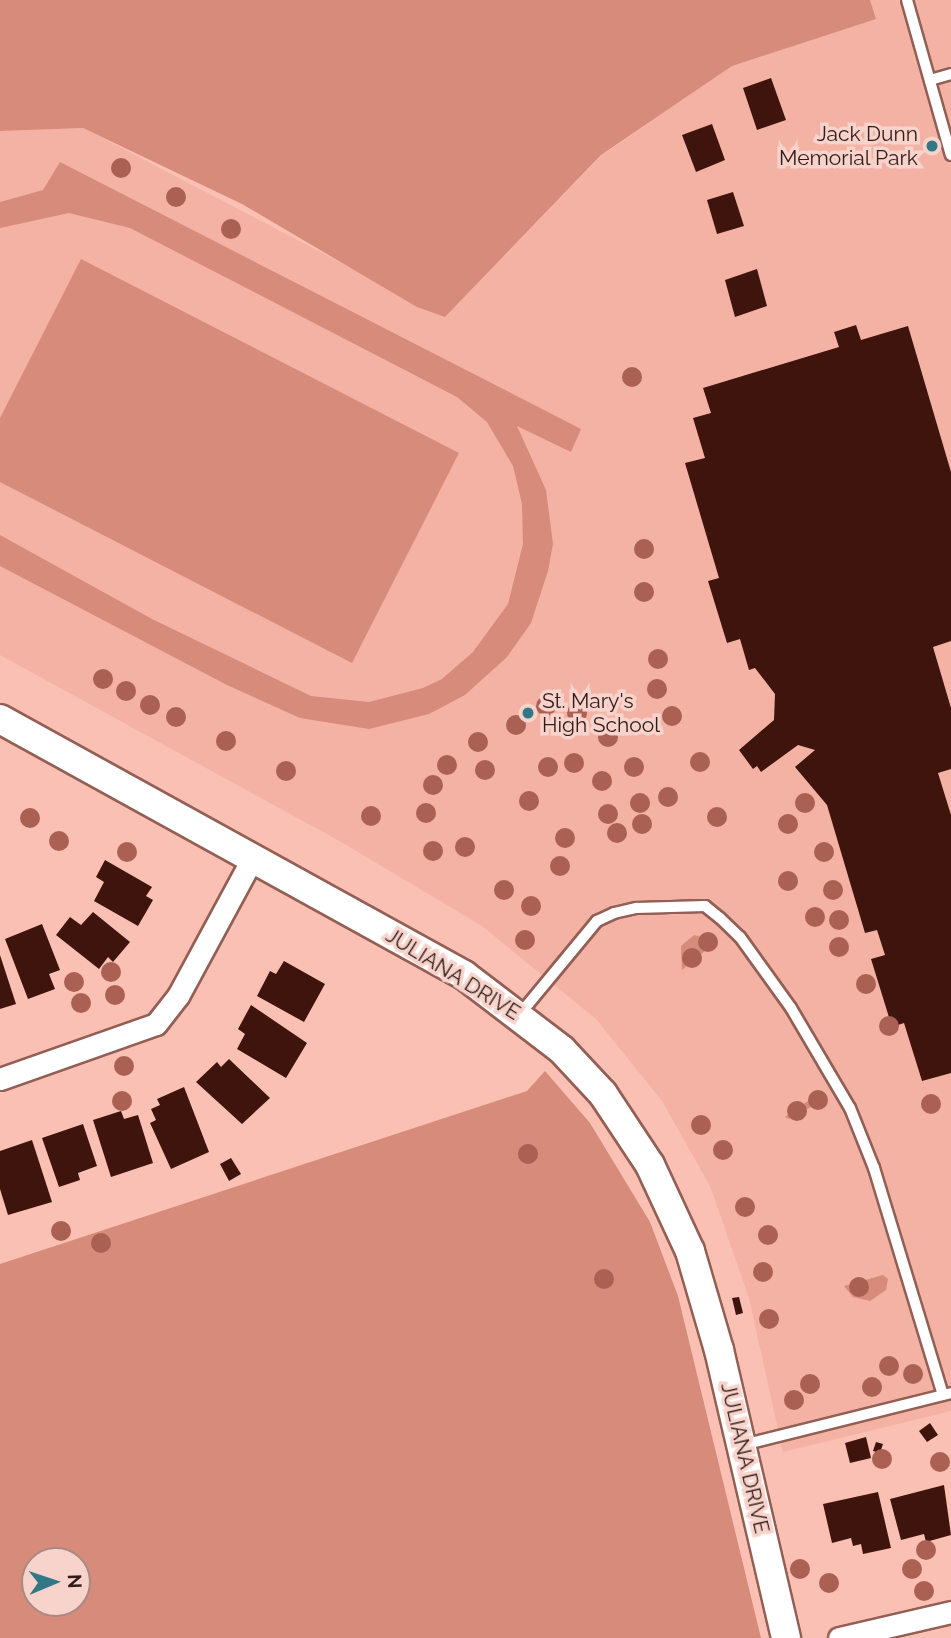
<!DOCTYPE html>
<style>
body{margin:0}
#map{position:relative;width:951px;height:1638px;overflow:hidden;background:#fac0b3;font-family:Raleway,sans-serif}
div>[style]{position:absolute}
.built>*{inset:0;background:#f3b2a4}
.green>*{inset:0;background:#d78b7a}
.building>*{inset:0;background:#3f140c}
.roads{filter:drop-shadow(2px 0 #935f55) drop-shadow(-2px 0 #935f55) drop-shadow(0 2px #935f55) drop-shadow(0 -2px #935f55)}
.service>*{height:10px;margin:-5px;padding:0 5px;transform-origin:5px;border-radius:5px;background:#fff}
.minor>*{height:21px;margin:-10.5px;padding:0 10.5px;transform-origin:10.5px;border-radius:10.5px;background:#fff}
.tertiary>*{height:28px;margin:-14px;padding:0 14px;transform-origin:14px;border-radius:14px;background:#fff}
.trees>*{width:20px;height:20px;margin:-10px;border-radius:50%;background:#aa6153}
.dots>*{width:19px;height:19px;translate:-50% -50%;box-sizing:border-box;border:4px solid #f7d3cb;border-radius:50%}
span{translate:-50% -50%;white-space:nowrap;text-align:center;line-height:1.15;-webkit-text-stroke:7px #f7d3cb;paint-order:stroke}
.poi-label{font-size:21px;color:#311c18}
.right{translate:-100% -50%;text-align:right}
.left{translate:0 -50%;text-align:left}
.street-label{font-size:21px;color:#311c18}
.north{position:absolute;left:21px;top:1547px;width:70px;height:70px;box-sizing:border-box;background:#f7d3cb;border:2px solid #a88a83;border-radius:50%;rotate:88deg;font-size:19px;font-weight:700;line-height:28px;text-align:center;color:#311c18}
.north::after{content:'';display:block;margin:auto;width:24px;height:32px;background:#317785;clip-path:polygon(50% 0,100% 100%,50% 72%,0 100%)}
</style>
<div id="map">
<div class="built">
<i style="clip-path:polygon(870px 0,951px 0,951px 1411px,783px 1452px,749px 1298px,710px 1186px,662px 1101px,596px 1019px,482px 926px,343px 843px,0 655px,0 131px,83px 128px,445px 317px,601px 156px,732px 66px,875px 19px)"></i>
</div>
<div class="green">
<i style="clip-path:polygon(0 0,870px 0,876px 19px,732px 66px,601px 155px,445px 317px,417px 307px,242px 204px,83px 128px,0 131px)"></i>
<i style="clip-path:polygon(60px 162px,581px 429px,571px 452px,517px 426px,546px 490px,553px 544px,548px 571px,531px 623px,507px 657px,465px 695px,429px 714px,369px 729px,300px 718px,227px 685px,0 566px,0 535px,152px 619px,311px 696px,369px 702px,423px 688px,442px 679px,473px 652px,508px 604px,523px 544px,522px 504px,513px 466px,487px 422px,457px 397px,130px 228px,69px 213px,0 228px,0 202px,43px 190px)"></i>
<i style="clip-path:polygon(81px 259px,459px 453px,352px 663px,0 482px,0 418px)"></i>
<i style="clip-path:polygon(694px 935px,717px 941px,682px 970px,681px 946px)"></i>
<i style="clip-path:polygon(evenodd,545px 1071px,590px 1123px,650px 1222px,678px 1296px,761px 1638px,0 1638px,0 1264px,527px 1091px,545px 1071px,35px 1561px,77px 1561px,77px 1603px,35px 1603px,35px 1561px)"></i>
<i style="clip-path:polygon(818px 1094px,822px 1101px,789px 1119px,785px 1117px)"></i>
<i style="clip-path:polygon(883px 1275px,888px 1279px,886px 1290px,870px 1301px,853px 1297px,844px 1286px)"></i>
</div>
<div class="building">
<i style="clip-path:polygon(771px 78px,786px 120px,757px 130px,743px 88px)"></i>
<i style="clip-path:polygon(712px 124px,725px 160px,696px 172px,682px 135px)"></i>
<i style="clip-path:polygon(733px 192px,744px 226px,717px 234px,707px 200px)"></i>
<i style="clip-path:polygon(757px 269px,767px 306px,735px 317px,725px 280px)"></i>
<i style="clip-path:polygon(856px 325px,861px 340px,908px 326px,951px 472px,951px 641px,933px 647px,951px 708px,951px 769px,938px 773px,951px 815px,951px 1073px,922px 1081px,904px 1023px,892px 1027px,871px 959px,885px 955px,877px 930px,865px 933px,827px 805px,795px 767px,815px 750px,798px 745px,761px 772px,757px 766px,753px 769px,739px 750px,774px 720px,775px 694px,755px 668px,749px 670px,740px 639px,727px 643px,708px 581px,719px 578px,685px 463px,705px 458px,693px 418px,711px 413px,703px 388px,839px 347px,834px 332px)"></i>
<i style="clip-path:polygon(105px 860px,152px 887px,146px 896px,153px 900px,138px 926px,94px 901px,104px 882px,96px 877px)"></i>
<i style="clip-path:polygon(93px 912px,130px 942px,113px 962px,108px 957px,99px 969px,56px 935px,70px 917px,81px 925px)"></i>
<i style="clip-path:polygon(42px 924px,60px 970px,49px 974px,55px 989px,28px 999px,5px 939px)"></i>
<i style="clip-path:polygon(0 955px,16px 1004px,0 1009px)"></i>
<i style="clip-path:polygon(284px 961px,325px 984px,304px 1022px,257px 996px,270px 971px,276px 974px)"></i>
<i style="clip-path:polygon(251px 1005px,307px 1043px,286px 1078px,237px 1049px,245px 1034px,238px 1029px)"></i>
<i style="clip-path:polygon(229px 1059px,270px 1098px,242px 1124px,196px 1082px,217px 1062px,221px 1067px)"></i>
<i style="clip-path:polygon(184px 1087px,209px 1152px,171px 1169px,150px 1123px,156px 1120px,151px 1109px,160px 1105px,157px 1099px)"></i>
<i style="clip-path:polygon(121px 1111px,124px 1119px,138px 1115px,153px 1163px,111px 1177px,93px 1120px)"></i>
<i style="clip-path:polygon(83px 1124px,97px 1166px,78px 1173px,80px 1180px,59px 1187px,42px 1138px)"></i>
<i style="clip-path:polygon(32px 1140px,52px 1202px,8px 1215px,0 1189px,0 1151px)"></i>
<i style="clip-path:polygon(231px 1158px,241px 1174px,229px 1181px,220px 1164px)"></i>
<i style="clip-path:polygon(739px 1297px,743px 1313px,736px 1315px,732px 1298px)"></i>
<i style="clip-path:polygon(930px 1423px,938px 1435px,927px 1442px,919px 1431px)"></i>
<i style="clip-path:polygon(866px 1437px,871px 1458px,850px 1463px,845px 1443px)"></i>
<i style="clip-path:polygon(876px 1442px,883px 1444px,880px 1453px,873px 1451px)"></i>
<i style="clip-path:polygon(944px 1485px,951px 1535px,926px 1542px,924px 1534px,901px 1540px,890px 1499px)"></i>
<i style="clip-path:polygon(878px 1492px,891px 1548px,863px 1554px,861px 1544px,853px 1546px,851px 1538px,832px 1543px,823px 1504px)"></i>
</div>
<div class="roads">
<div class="service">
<i style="left:907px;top:0;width:161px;rotate:74.2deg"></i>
<i style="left:930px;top:80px;width:22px;rotate:-16deg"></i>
<i style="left:520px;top:1014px;width:121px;rotate:-50.4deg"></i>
<i style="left:597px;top:921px;width:19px;rotate:-25deg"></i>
<i style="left:614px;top:913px;width:23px;rotate:-13deg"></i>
<i style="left:636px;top:908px;width:69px;rotate:-1.7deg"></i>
<i style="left:705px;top:906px;width:19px;rotate:39deg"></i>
<i style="left:720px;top:918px;width:28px;rotate:44deg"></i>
<i style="left:740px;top:937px;width:87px;rotate:54.3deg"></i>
<i style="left:791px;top:1008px;width:116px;rotate:59.5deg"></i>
<i style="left:850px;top:1108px;width:65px;rotate:68.2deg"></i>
<i style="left:874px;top:1168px;width:237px;rotate:73.1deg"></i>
<i style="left:743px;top:1445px;width:214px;rotate:-14deg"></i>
</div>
<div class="minor">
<i style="left:0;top:1079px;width:165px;rotate:-19.4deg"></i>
<i style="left:156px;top:1024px;width:36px;rotate:-52deg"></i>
<i style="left:178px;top:996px;width:156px;rotate:-61.6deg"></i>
<i style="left:839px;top:1638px;width:115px;rotate:-13.1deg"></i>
</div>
<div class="tertiary">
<i style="left:0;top:719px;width:530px;rotate:28.89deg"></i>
<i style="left:464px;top:975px;width:123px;rotate:37.4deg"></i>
<i style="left:562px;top:1050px;width:60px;rotate:47deg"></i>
<i style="left:603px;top:1094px;width:85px;rotate:56.5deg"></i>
<i style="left:650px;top:1165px;width:95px;rotate:65.1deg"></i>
<i style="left:690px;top:1251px;width:103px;rotate:73.7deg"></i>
<i style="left:719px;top:1350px;width:296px;rotate:76.9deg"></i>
</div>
</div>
<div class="trees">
<i style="left:121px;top:168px"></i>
<i style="left:176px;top:197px"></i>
<i style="left:231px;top:229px"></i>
<i style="left:632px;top:377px"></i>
<i style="left:644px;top:549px"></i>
<i style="left:644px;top:592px"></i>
<i style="left:658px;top:659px"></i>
<i style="left:103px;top:679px"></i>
<i style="left:657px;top:689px"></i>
<i style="left:126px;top:691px"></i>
<i style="left:150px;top:705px"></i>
<i style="left:546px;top:706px"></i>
<i style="left:577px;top:713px"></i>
<i style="left:672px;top:716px"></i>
<i style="left:176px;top:717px"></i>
<i style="left:516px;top:725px"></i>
<i style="left:608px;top:737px"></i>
<i style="left:226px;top:741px"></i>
<i style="left:478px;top:742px"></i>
<i style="left:700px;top:762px"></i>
<i style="left:574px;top:763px"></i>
<i style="left:447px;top:765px"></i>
<i style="left:548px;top:767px"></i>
<i style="left:634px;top:767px"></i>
<i style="left:485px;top:770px"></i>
<i style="left:286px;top:771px"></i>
<i style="left:602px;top:781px"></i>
<i style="left:433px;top:785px"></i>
<i style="left:668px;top:797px"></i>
<i style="left:529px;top:801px"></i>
<i style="left:640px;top:803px"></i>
<i style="left:805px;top:803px"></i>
<i style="left:426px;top:813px"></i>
<i style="left:608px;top:814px"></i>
<i style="left:371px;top:816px"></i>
<i style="left:717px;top:817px"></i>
<i style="left:30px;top:818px"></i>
<i style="left:642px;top:824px"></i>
<i style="left:788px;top:824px"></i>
<i style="left:617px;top:833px"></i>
<i style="left:565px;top:838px"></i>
<i style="left:59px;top:841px"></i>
<i style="left:465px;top:847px"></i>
<i style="left:433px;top:851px"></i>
<i style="left:127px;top:852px"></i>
<i style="left:824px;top:852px"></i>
<i style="left:560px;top:866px"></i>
<i style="left:788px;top:881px"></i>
<i style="left:504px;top:890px"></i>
<i style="left:833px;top:890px"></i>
<i style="left:531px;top:906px"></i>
<i style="left:815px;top:917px"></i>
<i style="left:839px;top:920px"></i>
<i style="left:525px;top:940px"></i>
<i style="left:708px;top:942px"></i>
<i style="left:839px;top:947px"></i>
<i style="left:692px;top:958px"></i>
<i style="left:111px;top:972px"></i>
<i style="left:74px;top:982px"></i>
<i style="left:866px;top:984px"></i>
<i style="left:115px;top:995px"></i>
<i style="left:81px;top:1003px"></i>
<i style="left:889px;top:1026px"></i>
<i style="left:124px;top:1066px"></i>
<i style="left:818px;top:1100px"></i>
<i style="left:122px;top:1101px"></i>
<i style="left:931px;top:1104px"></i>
<i style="left:797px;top:1111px"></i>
<i style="left:701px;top:1125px"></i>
<i style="left:723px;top:1150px"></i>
<i style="left:528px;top:1154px"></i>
<i style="left:745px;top:1207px"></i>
<i style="left:61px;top:1231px"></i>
<i style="left:768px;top:1235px"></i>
<i style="left:101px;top:1243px"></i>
<i style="left:763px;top:1272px"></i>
<i style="left:604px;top:1279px"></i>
<i style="left:859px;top:1287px"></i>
<i style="left:769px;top:1319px"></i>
<i style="left:889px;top:1366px"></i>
<i style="left:913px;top:1374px"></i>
<i style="left:810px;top:1384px"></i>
<i style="left:872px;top:1387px"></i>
<i style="left:794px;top:1400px"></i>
<i style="left:882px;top:1459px"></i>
<i style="left:940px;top:1462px"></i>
<i style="left:926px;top:1550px"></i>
<i style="left:800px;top:1569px"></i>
<i style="left:912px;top:1569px"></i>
<i style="left:829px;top:1583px"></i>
<i style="left:924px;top:1591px"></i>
</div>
<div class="dots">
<i style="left:932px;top:146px;background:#317785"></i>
<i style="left:528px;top:713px;background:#317785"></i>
</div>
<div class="poi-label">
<span class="right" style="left:918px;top:146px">Jack Dunn<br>Memorial Park</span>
<span class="left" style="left:542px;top:713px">St. Mary's<br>High School</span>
</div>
<div class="street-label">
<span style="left:453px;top:974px;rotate:32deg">JULIANA DRIVE</span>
<span style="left:745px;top:1458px;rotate:77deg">JULIANA DRIVE</span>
</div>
<div class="north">N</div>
</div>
